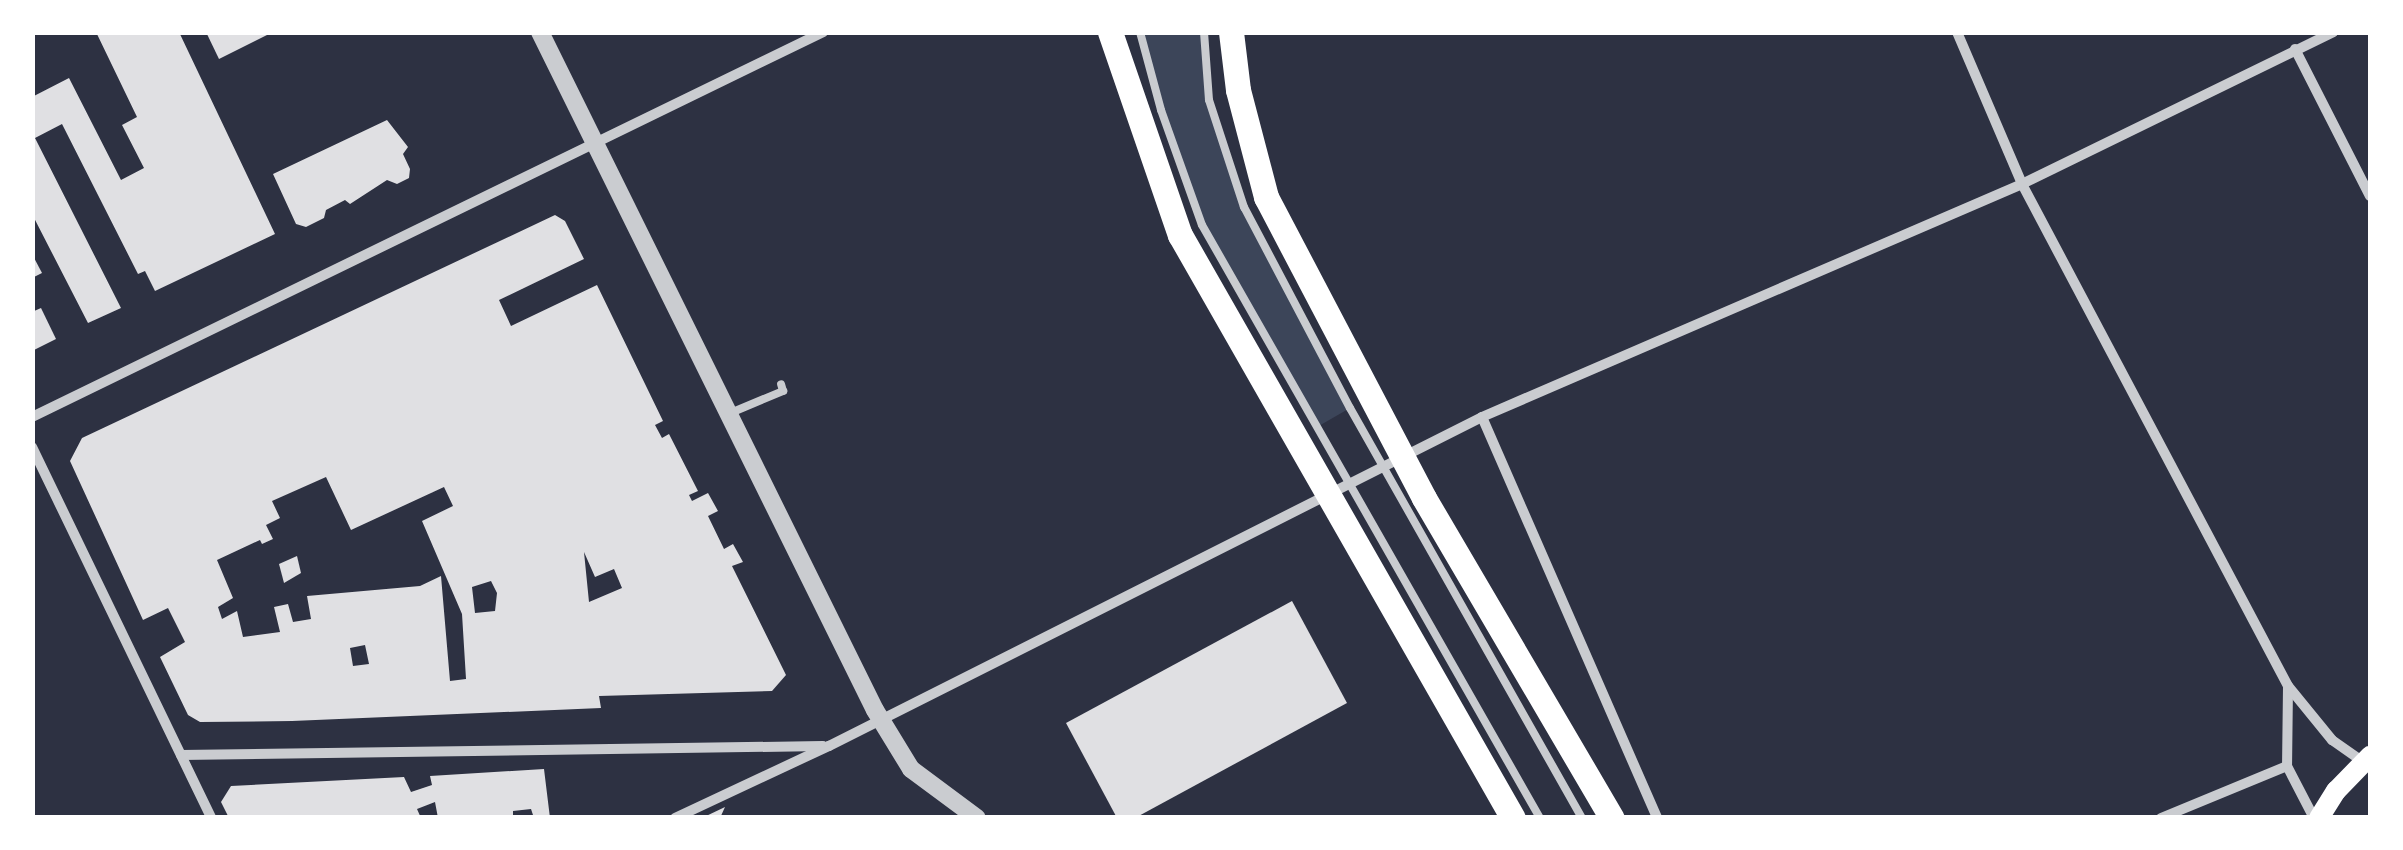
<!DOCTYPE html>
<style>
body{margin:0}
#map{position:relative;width:2403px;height:850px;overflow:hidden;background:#2d3142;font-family:Quicksand,sans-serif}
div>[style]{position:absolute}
.green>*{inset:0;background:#3c4559}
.building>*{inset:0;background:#e0e0e3}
.service>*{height:8px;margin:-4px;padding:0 4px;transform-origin:4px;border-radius:4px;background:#caccd0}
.minor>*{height:10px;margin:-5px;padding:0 5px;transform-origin:5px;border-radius:5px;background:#caccd0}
.tertiary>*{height:18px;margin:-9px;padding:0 9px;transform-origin:9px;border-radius:9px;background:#caccd0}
.secondary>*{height:20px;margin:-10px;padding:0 10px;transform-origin:10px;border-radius:10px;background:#fff}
.primary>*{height:25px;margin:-12.5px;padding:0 12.5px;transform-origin:12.5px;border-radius:12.5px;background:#fff}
span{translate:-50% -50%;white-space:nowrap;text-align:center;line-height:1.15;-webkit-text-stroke:10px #fff;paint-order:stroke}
.frame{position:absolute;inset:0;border:35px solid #fff;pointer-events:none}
</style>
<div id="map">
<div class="green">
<i style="clip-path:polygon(1140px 33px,1204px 33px,1209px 100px,1244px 207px,1350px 408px,1317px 427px,1202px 225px,1161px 110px)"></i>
</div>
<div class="building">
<i style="clip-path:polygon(96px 32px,179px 32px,275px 234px,155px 291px,145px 271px,138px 274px,62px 124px,35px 138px,121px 308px,88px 323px,32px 214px,32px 97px,69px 78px,121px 180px,144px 168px,122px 125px,137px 117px)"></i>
<i style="clip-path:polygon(206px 32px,273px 32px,219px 59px)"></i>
<i style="clip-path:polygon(387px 120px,408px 147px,403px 154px,410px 169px,409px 178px,397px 184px,387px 180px,350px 204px,345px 200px,326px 210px,324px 218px,306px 227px,296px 224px,273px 174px)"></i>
<i style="clip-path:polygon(evenodd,555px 215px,565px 221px,584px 259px,499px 300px,511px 326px,597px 285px,663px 421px,655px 425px,662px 438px,669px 434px,698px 491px,689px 495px,692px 501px,708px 493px,718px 511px,708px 516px,724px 549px,733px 544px,743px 562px,732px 566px,786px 675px,772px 691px,599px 696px,601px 708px,292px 721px,200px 722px,188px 715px,160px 657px,185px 642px,168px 608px,143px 620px,70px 461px,82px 438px,555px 215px,326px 477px,351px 530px,444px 487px,453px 506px,422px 521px,462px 614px,466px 679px,450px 681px,441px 576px,420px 586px,307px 596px,311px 619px,293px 622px,288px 604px,274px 607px,280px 632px,243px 637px,237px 611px,222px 619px,218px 607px,233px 598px,217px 560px,260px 540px,262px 544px,273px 539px,266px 525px,280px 518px,272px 501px,326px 477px,555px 215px,584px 552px,595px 577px,614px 569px,622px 588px,589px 602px,584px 552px,555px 215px,491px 581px,497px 593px,495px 611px,475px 613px,472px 587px,491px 581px,555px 215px,365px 645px,369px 664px,353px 666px,350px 648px,365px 645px)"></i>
<i style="clip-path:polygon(32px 254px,42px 273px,32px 278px)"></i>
<i style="clip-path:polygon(41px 308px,56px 339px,32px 351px,32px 312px)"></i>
<i style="clip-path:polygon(297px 556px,301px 573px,284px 583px,279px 564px)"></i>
<i style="clip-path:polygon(1292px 601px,1347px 703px,1135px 818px,1117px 818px,1066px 723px)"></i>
<i style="clip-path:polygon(544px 769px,550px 818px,534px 818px,531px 809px,513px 811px,513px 818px,438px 818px,435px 802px,417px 809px,421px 818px,229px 818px,221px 802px,231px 786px,404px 777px,411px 792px,432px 785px,430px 776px)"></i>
<i style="clip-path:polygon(725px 807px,720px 818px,702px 818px)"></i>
</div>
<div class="service">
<i style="left:1140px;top:32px;width:81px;rotate:74.9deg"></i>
<i style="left:1161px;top:110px;width:122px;rotate:70.4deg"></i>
<i style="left:1202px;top:225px;width:683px;rotate:60.32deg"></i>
<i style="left:1204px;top:32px;width:68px;rotate:85.8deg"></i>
<i style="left:1209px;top:100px;width:113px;rotate:71.9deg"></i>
<i style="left:1244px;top:207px;width:227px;rotate:62.2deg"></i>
<i style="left:1350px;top:408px;width:471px;rotate:60.5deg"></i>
<i style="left:728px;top:414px;width:60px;rotate:-22.7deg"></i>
<i style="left:783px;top:391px;width:7px;rotate:-106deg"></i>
</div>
<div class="minor">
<i style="left:1957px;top:32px;width:165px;rotate:66.8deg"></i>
<i style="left:2022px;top:184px;width:568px;rotate:62.08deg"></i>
<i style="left:2288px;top:686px;width:70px;rotate:50.8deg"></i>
<i style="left:2332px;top:740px;width:38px;rotate:35deg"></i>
<i style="left:2295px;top:49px;width:165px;rotate:63deg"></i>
<i style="left:32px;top:417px;width:880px;rotate:-25.95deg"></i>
<i style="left:1482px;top:417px;width:438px;rotate:66.4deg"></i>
<i style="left:32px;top:447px;width:412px;rotate:64.2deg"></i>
<i style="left:2288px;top:687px;width:79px;rotate:90.7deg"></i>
<i style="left:2287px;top:766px;width:59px;rotate:62.6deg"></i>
<i style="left:181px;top:755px;width:642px;rotate:-0.8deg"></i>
<i style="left:675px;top:818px;width:170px;rotate:-25.1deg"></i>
<i style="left:829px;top:746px;width:731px;rotate:-26.74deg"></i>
<i style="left:1482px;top:417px;width:588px;rotate:-23.34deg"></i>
<i style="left:2022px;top:184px;width:346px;rotate:-26deg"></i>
<i style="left:2161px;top:818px;width:136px;rotate:-22.4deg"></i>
</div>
<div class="tertiary">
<i style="left:540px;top:32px;width:756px;rotate:63.71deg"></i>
<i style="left:875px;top:710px;width:69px;rotate:58.6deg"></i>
<i style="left:911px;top:769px;width:82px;rotate:36.6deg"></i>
</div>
<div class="secondary">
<i style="left:2319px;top:818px;width:32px;rotate:-58deg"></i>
<i style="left:2336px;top:791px;width:49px;rotate:-45.8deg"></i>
</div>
<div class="primary">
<i style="left:1110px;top:32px;width:215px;rotate:71deg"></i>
<i style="left:1180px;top:235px;width:671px;rotate:60.27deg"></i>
<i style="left:1231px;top:32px;width:58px;rotate:83.1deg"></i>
<i style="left:1238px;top:90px;width:111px;rotate:75.3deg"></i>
<i style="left:1266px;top:197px;width:340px;rotate:62.3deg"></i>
<i style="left:1424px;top:498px;width:371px;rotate:59.6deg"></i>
</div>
<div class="frame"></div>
</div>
